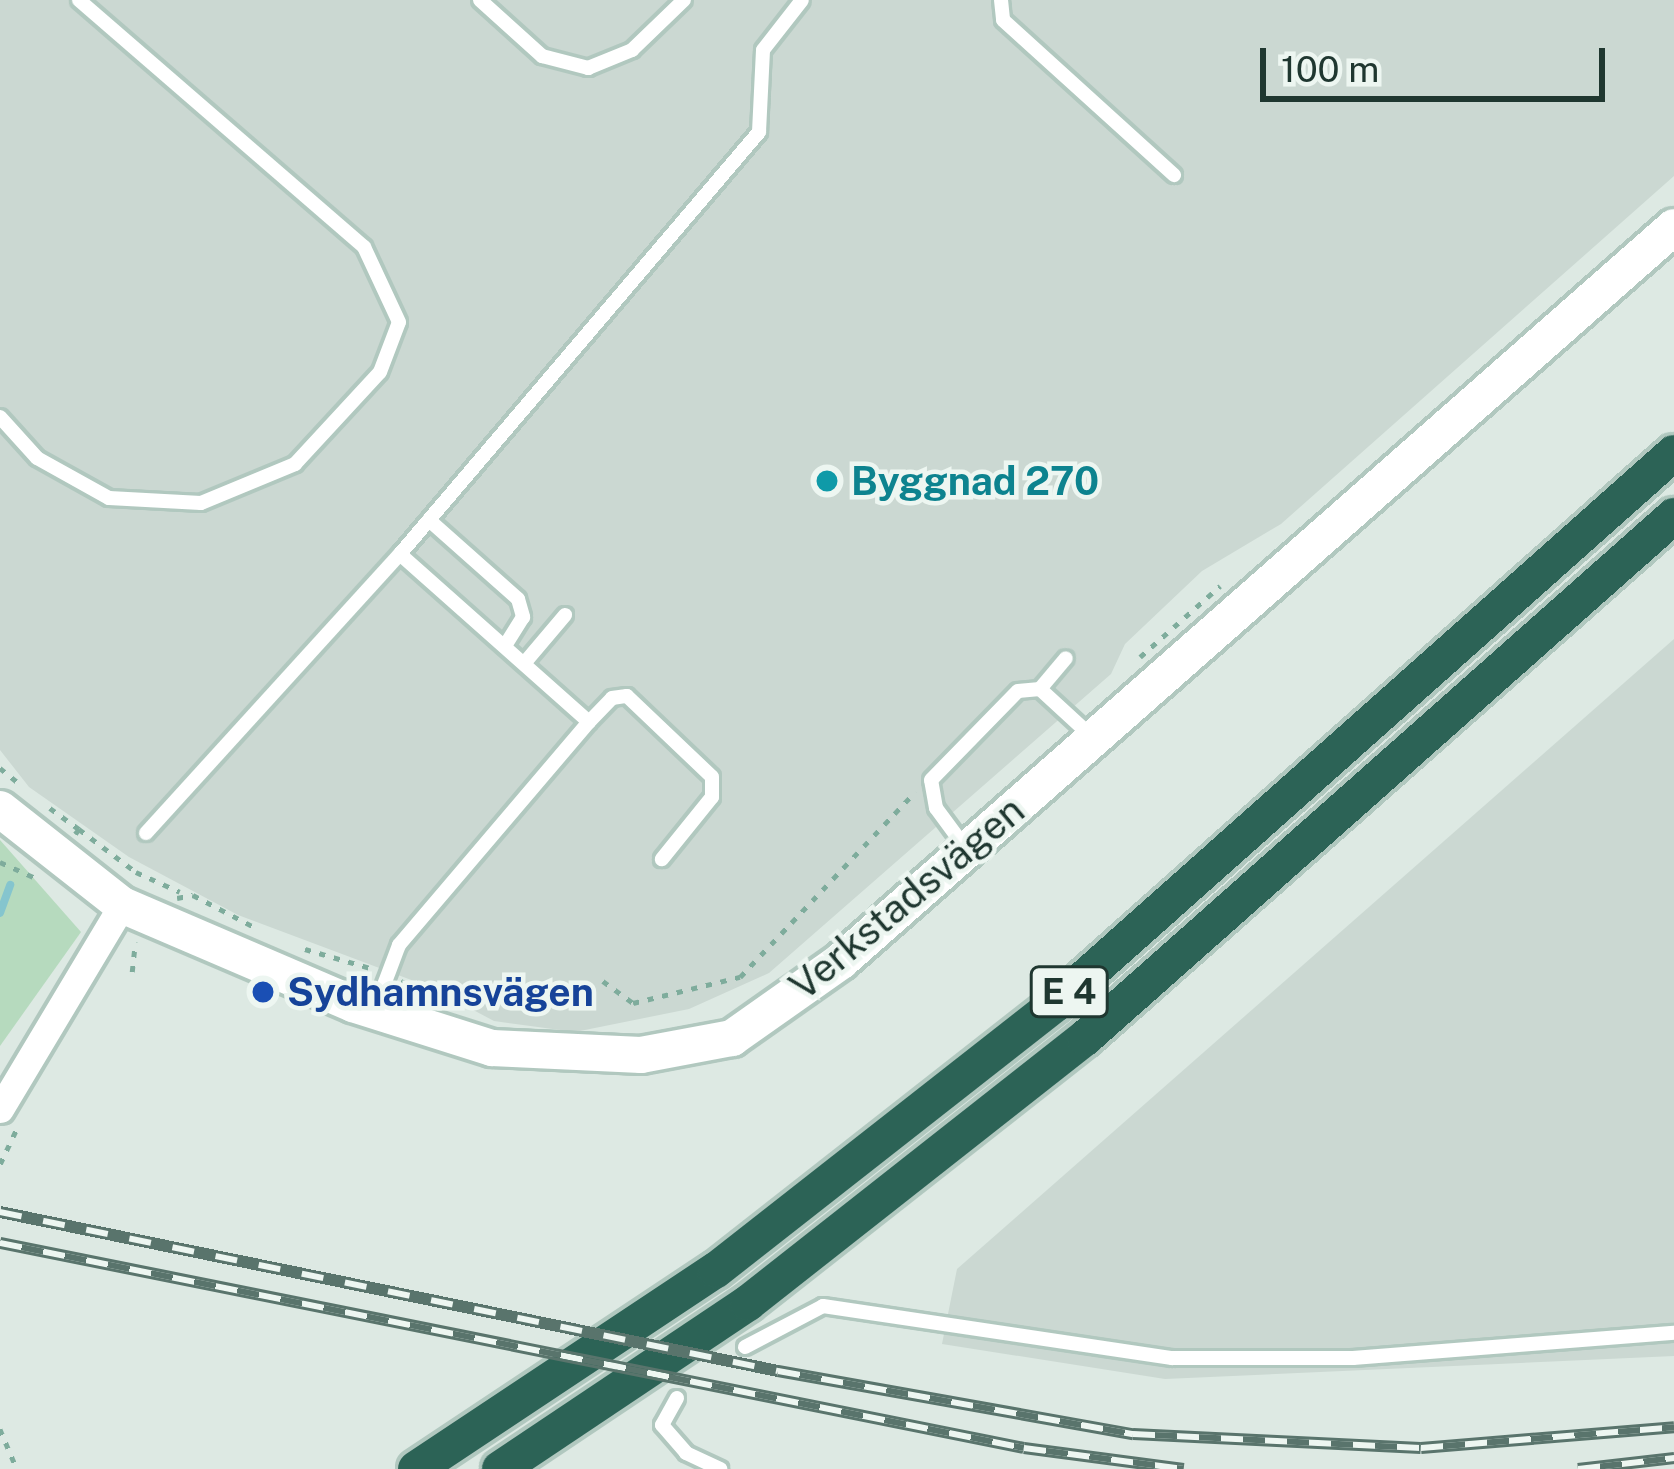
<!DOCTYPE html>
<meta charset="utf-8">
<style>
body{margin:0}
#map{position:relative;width:1674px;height:1469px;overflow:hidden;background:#dde9e3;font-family:"Public Sans",sans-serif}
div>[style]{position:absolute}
.built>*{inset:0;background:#cbd8d2}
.green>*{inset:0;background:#b6dabe}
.stream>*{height:8px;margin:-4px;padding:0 4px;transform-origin:4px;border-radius:4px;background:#85c5ce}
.path>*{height:4.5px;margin-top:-2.25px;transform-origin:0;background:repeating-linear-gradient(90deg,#7eac9c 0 6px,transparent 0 15px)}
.roads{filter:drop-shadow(3px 0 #b1c8bf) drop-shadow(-3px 0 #b1c8bf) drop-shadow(0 3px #b1c8bf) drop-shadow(0 -3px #b1c8bf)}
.service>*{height:14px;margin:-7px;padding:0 7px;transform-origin:7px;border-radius:7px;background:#fff}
.minor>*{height:27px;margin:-13.5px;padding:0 13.5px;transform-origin:13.5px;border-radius:13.5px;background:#fff}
.secondary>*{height:36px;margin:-18px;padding:0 18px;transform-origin:18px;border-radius:18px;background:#fff}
.motorway>*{height:36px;margin:-18px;padding:0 18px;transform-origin:18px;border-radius:18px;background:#2c6356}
.rail>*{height:12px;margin-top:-6px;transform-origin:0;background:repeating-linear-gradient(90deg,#edf6f1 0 22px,#59746c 0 44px);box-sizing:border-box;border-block:3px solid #59746c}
.dots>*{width:33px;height:33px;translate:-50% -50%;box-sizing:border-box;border:6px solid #edf6f1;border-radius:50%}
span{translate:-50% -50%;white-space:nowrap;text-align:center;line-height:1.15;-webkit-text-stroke:9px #edf6f1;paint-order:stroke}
.shield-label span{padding:3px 9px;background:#edf6f1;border:3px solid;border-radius:9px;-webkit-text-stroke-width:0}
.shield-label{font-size:36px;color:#1f3730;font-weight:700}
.culture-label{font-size:39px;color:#0d838f;font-weight:700}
.left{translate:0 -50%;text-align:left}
.street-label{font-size:39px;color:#1f3730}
.transit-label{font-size:39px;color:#164399;font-weight:700}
.scale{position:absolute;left:1260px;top:48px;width:345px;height:54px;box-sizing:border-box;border:6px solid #1f3730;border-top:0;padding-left:15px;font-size:36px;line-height:42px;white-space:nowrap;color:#1f3730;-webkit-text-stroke:9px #edf6f1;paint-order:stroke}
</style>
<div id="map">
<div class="built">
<i style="clip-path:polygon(0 0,1674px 0,1674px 176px,1281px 524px,1202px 571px,1125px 644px,1111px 674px,769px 973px,689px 1009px,575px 1032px,494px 1021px,430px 987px,238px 915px,129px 857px,29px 787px,0 750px)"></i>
<i style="clip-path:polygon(1674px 639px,1674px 1356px,1165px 1379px,942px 1344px,957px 1269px)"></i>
</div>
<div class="green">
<i style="clip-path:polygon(0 840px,81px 932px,0 1046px)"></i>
</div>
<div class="stream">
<i style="left:0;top:913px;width:30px;rotate:-70deg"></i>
</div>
<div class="path">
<i style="left:1140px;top:657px;width:107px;rotate:-41.6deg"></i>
<i style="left:0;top:768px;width:28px;rotate:39deg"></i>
<i style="left:50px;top:808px;width:36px;rotate:36deg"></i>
<i style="left:75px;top:834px;width:6px;rotate:-51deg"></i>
<i style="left:79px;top:829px;width:71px;rotate:37deg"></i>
<i style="left:136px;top:872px;width:48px;rotate:24.4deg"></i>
<i style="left:0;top:862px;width:44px;rotate:24.2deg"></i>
<i style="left:177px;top:898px;width:16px;rotate:-11deg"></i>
<i style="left:193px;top:895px;width:71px;rotate:27.6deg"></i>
<i style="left:305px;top:949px;width:72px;rotate:16.2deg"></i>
<i style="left:132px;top:972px;width:30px;rotate:-84deg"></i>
<i style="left:401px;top:981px;width:37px;rotate:26deg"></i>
<i style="left:603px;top:981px;width:37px;rotate:36deg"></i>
<i style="left:633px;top:1003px;width:110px;rotate:-13.7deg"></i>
<i style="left:740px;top:977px;width:255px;rotate:-46.6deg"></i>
<i style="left:0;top:1164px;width:42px;rotate:-64.7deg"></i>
<i style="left:0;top:1429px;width:43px;rotate:67deg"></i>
</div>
<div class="roads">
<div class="service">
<i style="left:480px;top:0;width:84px;rotate:42.1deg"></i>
<i style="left:542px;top:56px;width:48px;rotate:14.6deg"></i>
<i style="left:588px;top:68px;width:48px;rotate:-22.2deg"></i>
<i style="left:632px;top:50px;width:72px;rotate:-43.9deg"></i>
<i style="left:1001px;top:0;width:20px;rotate:84deg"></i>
<i style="left:1003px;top:20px;width:231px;rotate:42.2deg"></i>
<i style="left:0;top:417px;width:55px;rotate:47.9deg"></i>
<i style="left:37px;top:458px;width:82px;rotate:29.1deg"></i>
<i style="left:109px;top:498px;width:92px;rotate:3.1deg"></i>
<i style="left:201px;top:503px;width:102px;rotate:-22.5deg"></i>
<i style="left:295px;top:464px;width:125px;rotate:-47.3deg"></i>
<i style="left:380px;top:372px;width:53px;rotate:-69.2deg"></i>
<i style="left:399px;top:322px;width:83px;rotate:-115deg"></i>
<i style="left:364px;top:247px;width:377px;rotate:-139.1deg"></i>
<i style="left:429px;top:520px;width:119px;rotate:41.6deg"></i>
<i style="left:518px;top:599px;width:19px;rotate:74deg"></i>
<i style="left:523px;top:617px;width:31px;rotate:122deg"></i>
<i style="left:527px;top:660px;width:59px;rotate:-49.8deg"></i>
<i style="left:1040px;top:689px;width:40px;rotate:-50deg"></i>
<i style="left:589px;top:722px;width:33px;rotate:-46deg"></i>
<i style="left:612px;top:698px;width:15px;rotate:-8deg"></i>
<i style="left:627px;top:696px;width:117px;rotate:43.6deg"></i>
<i style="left:712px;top:777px;width:20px;rotate:90deg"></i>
<i style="left:712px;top:797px;width:80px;rotate:128.9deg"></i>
<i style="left:146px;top:833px;width:377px;rotate:-47.7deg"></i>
<i style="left:964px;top:846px;width:47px;rotate:-126.4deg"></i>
<i style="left:936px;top:808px;width:28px;rotate:-100deg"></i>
<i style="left:931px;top:780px;width:124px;rotate:-45.7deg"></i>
<i style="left:1018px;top:691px;width:22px;rotate:-5deg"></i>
<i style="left:1040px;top:689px;width:68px;rotate:42.6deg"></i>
<i style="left:376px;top:1006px;width:65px;rotate:-69.3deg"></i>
<i style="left:399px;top:945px;width:293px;rotate:-49.6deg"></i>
<i style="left:589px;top:722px;width:253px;rotate:-138.4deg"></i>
<i style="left:400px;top:554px;width:554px;rotate:-49.61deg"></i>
<i style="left:759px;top:132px;width:82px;rotate:-87.2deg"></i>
<i style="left:763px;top:50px;width:63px;rotate:-52deg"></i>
<i style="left:745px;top:1347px;width:88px;rotate:-27.7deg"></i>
<i style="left:823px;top:1306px;width:353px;rotate:8.5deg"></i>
<i style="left:1172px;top:1358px;width:181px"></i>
<i style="left:1353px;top:1358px;width:322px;rotate:-4.5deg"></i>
<i style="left:677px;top:1398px;width:31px;rotate:119deg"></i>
<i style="left:662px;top:1425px;width:37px;rotate:49deg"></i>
<i style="left:686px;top:1453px;width:38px;rotate:25deg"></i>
</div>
<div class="minor">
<i style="left:0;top:1109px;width:238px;rotate:-59.1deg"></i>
</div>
<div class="secondary">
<i style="left:0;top:809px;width:155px;rotate:38.2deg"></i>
<i style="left:122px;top:905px;width:251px;rotate:23.2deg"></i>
<i style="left:353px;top:1004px;width:146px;rotate:17.6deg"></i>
<i style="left:492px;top:1048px;width:149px;rotate:2.7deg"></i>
<i style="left:641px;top:1055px;width:93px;rotate:-10.6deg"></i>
<i style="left:732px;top:1038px;width:133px;rotate:-35.2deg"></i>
<i style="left:841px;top:961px;width:1110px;rotate:-41.38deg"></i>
</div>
<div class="motorway">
<i style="left:416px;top:1469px;width:360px;rotate:-33.6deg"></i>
<i style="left:716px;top:1270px;width:432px;rotate:-38.1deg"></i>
<i style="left:1056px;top:1003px;width:827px;rotate:-41.67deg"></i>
<i style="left:500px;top:1469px;width:298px;rotate:-33.8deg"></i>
<i style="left:748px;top:1303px;width:429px;rotate:-38.2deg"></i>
<i style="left:1085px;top:1038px;width:787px;rotate:-41.55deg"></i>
</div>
</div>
<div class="rail">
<i style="left:0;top:1212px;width:794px;rotate:11.55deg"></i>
<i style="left:778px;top:1371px;width:361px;rotate:10.1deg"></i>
<i style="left:1133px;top:1434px;width:288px;rotate:2.8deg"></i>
<i style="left:1421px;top:1448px;width:254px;rotate:-4.7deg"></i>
<i style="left:0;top:1243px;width:1044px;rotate:11.32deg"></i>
<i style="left:1024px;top:1448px;width:161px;rotate:7.5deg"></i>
<i style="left:1578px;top:1469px;width:97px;rotate:-6.5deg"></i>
</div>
<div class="dots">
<i style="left:827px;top:481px;background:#0f9aa8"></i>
<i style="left:263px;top:992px;background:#1a4fb4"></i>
</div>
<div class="shield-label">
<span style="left:1069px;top:992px">E 4</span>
</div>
<div class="culture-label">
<span class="left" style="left:851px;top:481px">Byggnad 270</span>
</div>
<div class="street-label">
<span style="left:907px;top:898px;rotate:-40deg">Verkstadsvägen</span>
</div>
<div class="transit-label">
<span class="left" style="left:287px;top:992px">Sydhamnsvägen</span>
</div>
<div class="scale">100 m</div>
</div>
